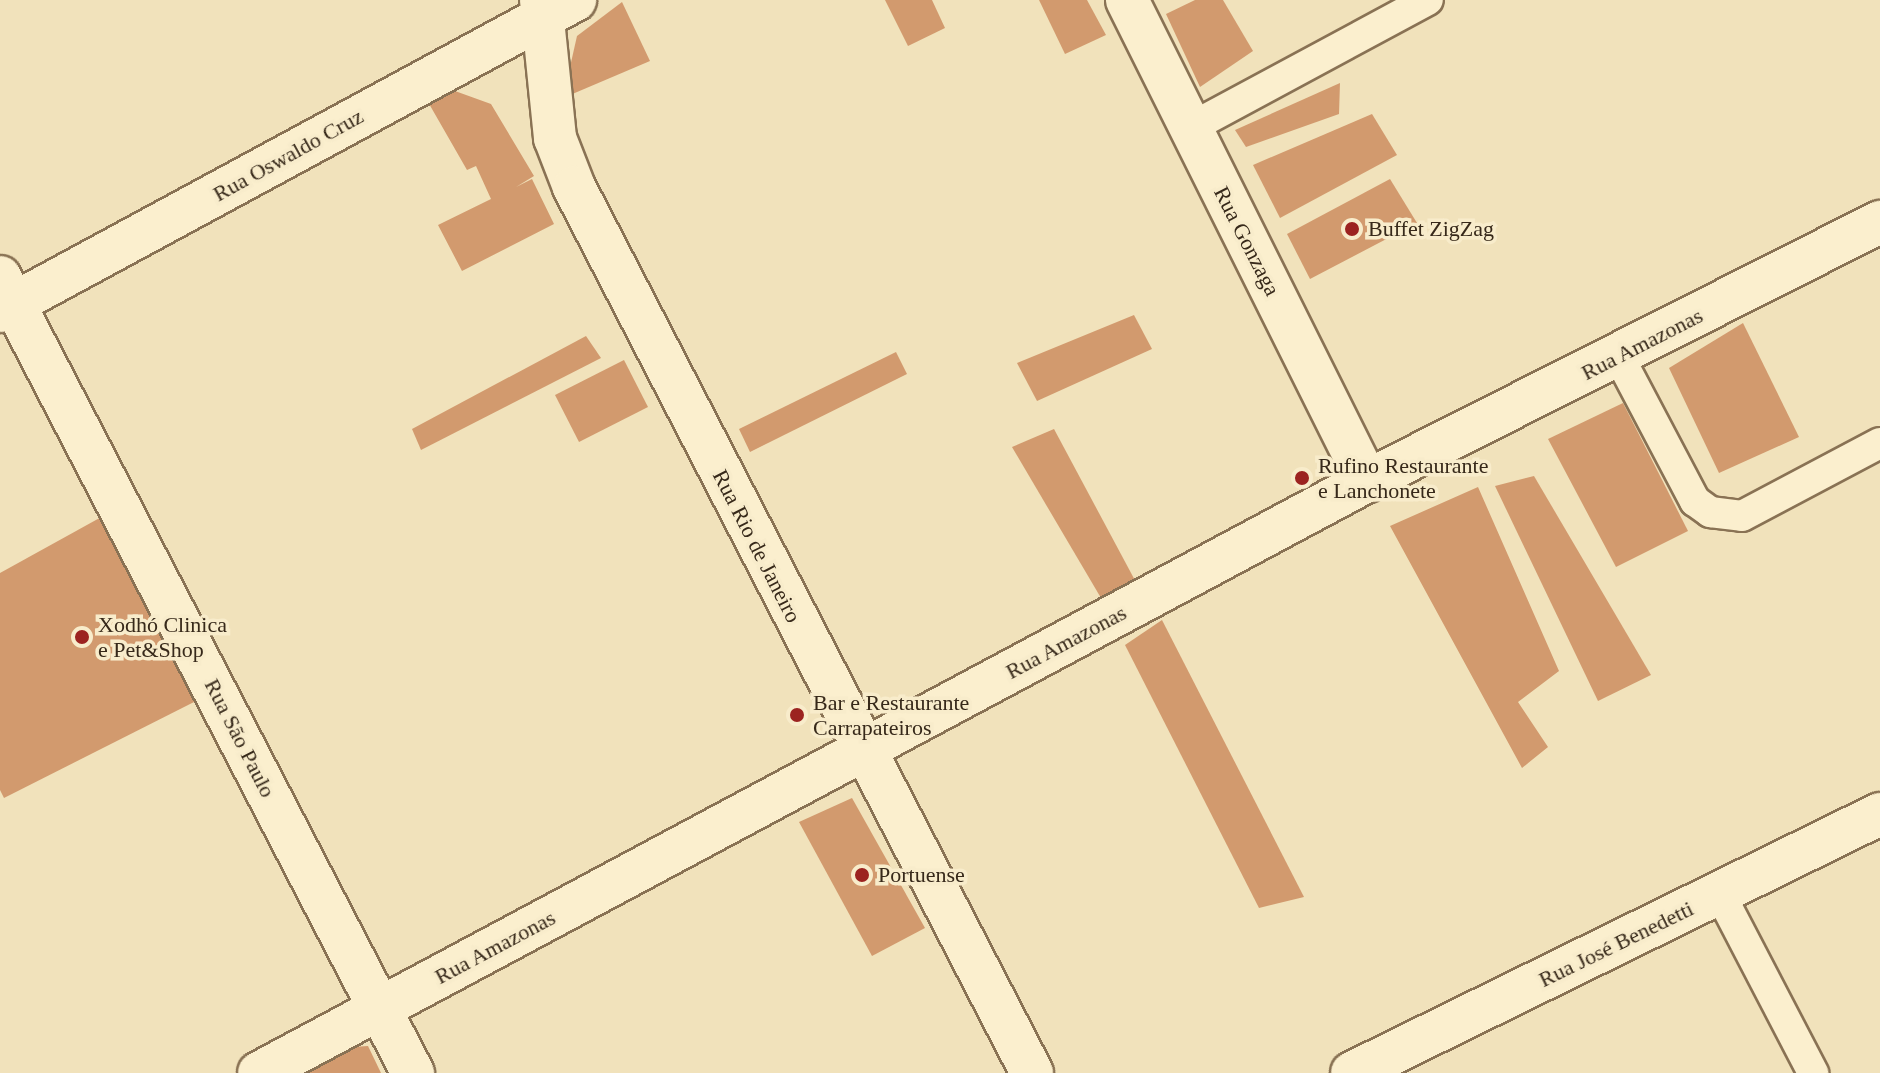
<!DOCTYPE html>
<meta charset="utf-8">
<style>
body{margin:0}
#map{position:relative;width:1880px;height:1073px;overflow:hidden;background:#f1e2bb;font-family:"Times New Roman",serif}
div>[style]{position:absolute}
.building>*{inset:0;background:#d29a6e}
.roads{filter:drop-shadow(2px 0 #897254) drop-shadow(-2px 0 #897254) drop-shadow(0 2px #897254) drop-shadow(0 -2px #897254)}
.street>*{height:30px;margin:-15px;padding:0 15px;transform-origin:15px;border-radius:15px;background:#fbefce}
.secondary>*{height:42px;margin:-21px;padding:0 21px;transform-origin:21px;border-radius:21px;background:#fbefce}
.dots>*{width:22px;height:22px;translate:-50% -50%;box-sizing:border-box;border:4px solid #f8eccb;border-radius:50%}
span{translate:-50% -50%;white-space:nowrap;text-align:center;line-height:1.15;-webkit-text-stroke:7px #f8eccb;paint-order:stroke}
.street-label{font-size:22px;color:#37291a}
.poi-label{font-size:22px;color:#37291a}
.left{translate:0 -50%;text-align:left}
</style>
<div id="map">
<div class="building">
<i style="clip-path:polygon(885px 0,932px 0,945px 28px,908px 46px)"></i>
<i style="clip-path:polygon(1039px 0,1087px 0,1106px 35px,1065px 54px)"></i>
<i style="clip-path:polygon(1195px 0,1223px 0,1253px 51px,1200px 87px,1166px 14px)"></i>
<i style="clip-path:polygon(622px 2px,650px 61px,563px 98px,577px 36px)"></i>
<i style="clip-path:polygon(1340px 83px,1339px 114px,1246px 147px,1235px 130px)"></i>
<i style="clip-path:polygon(455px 91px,491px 104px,534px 176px,516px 187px,532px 179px,554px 224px,462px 271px,438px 225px,491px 199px,476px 166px,467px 170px,428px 102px)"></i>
<i style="clip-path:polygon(1372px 114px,1397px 155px,1280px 218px,1253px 165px)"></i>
<i style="clip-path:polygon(1390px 179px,1417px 223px,1310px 279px,1287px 234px)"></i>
<i style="clip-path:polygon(1134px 315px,1152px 349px,1037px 401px,1017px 363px)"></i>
<i style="clip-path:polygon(1743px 323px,1799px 437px,1719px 473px,1669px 368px)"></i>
<i style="clip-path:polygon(586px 336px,601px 358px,421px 450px,412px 429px)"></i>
<i style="clip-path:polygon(896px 352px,907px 374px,750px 452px,739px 429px)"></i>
<i style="clip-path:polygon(624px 360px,648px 407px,579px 442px,555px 395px)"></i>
<i style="clip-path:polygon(1623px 403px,1688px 531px,1616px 567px,1548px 439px)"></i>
<i style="clip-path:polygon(1054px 429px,1138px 586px,1101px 598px,1012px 447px)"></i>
<i style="clip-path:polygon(1534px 476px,1651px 675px,1598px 701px,1495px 486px)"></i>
<i style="clip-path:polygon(1478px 487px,1559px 671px,1518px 702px,1548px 747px,1522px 768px,1390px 526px)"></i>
<i style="clip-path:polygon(105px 515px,196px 701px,4px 798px,0 790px,0 573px)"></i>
<i style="clip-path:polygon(1162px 620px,1304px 897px,1259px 908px,1125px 645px)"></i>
<i style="clip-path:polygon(852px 798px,925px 928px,872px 956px,799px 822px)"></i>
<i style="clip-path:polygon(368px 1046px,381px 1073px,296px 1073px,338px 1048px)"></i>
</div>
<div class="roads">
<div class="street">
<i style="left:1190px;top:128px;width:270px;rotate:-28.3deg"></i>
<i style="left:1619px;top:357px;width:163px;rotate:62.2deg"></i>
<i style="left:1695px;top:501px;width:19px;rotate:36deg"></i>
<i style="left:1710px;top:512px;width:32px;rotate:7deg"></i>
<i style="left:1742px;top:516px;width:156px;rotate:-27.9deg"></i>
<i style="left:1720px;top:894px;width:202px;rotate:62.5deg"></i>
</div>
<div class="secondary">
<i style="left:541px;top:0;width:139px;rotate:84.2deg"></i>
<i style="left:555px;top:138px;width:53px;rotate:68.8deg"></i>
<i style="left:574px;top:187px;width:997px;rotate:62.66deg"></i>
<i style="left:1127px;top:0;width:538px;rotate:63.48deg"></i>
<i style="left:0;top:277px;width:897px;rotate:62.58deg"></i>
<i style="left:0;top:311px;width:654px;rotate:-28.41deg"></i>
<i style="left:259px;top:1073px;width:1256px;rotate:-28.12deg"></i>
<i style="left:1367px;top:481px;width:575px;rotate:-26.79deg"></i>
<i style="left:1352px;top:1073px;width:588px;rotate:-26.13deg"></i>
</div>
</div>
<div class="dots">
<i style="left:1352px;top:229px;background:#9c2320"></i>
<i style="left:1302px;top:478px;background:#9c2320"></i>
<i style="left:82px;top:637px;background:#9c2320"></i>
<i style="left:797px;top:715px;background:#9c2320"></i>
<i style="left:862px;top:875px;background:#9c2320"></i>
</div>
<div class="street-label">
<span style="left:288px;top:155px;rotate:-29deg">Rua Oswaldo Cruz</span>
<span style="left:1247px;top:241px;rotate:63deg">Rua Gonzaga</span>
<span style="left:1642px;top:344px;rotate:-27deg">Rua Amazonas</span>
<span style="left:757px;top:546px;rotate:63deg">Rua Rio de Janeiro</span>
<span style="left:1066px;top:642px;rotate:-28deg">Rua Amazonas</span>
<span style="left:240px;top:738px;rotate:63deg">Rua São Paulo</span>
<span style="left:1616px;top:944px;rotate:-26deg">Rua José Benedetti</span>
<span style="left:495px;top:947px;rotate:-28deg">Rua Amazonas</span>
</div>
<div class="poi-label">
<span class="left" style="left:1368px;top:229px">Buffet ZigZag</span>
<span class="left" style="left:1318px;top:478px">Rufino Restaurante<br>e Lanchonete</span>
<span class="left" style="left:98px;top:637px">Xodhó Clinica<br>e Pet&amp;Shop</span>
<span class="left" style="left:813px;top:715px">Bar e Restaurante<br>Carrapateiros</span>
<span class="left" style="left:878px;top:875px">Portuense</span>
</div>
</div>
